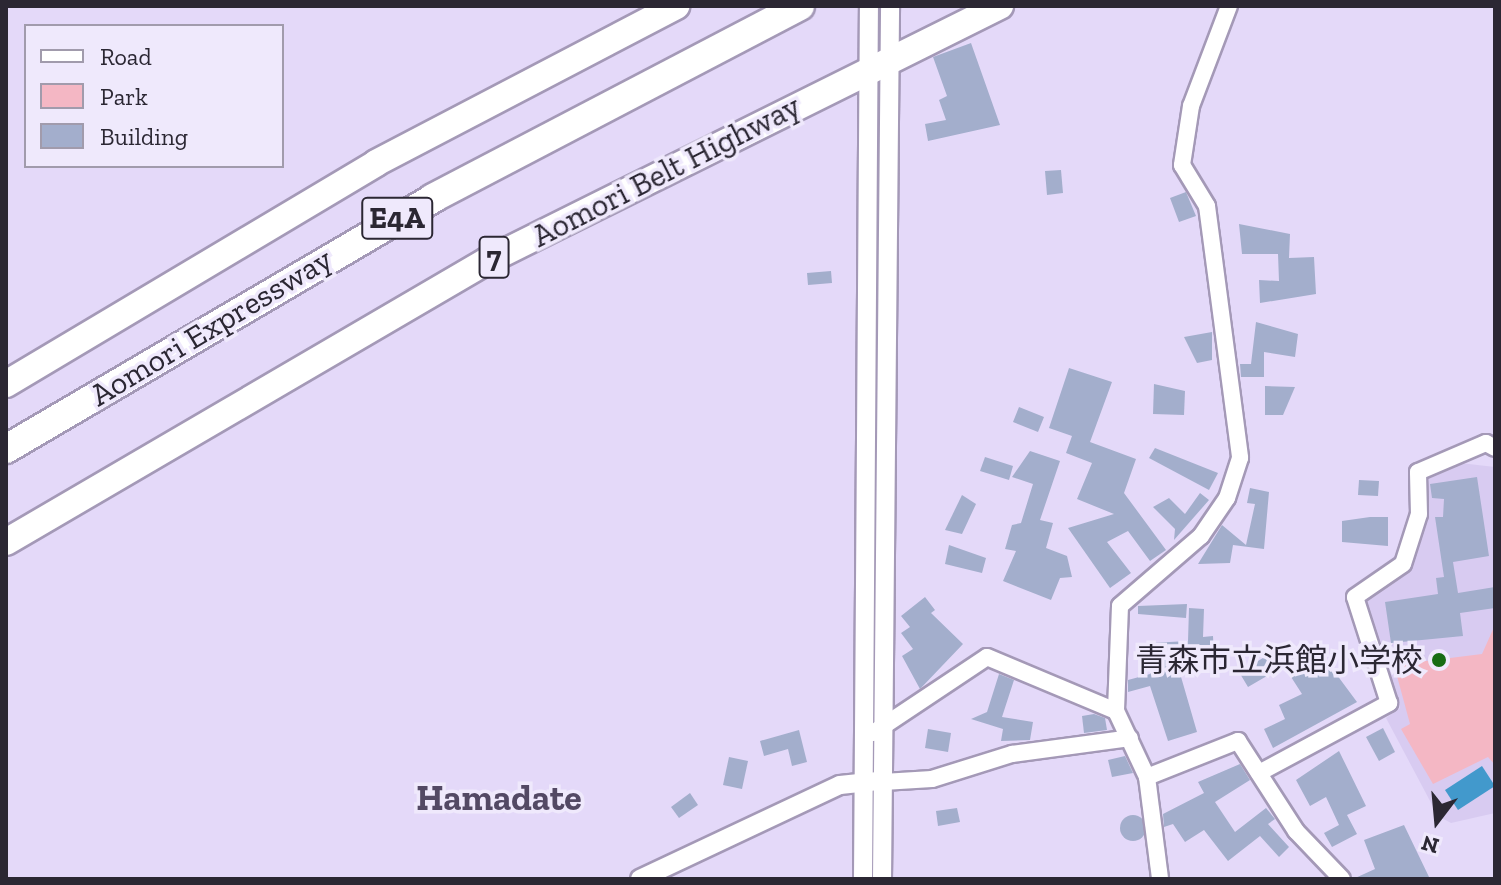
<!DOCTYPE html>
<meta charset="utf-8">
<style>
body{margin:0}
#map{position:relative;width:1501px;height:885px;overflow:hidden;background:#e4d9f9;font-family:"Zilla Slab","Noto Sans JP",serif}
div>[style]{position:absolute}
.built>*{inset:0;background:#d8cbf1}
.green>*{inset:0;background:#f4b7c4}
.water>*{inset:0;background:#4299cc}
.building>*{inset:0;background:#a3aecc}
.round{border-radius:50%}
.roads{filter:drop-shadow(2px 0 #a499b7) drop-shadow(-2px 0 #a499b7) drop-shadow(0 2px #a499b7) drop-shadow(0 -2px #a499b7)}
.minor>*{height:16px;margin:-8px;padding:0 8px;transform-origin:8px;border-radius:8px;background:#fff}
.tertiary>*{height:18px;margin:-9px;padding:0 9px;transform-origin:9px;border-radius:9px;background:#fff}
.trunk>*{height:26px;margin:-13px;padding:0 13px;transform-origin:13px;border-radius:13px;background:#fff}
.motorway>*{height:28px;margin:-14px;padding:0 14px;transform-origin:14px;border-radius:14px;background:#fff}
.dots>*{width:22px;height:22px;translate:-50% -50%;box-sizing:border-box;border:4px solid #efe9fc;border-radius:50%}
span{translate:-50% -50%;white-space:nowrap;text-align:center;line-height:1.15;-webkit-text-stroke:7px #efe9fc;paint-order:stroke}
.shield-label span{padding:2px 6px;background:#efe9fc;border:2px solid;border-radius:6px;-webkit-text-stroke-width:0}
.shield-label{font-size:30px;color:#2b2733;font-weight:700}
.street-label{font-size:32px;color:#2b2733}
.poi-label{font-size:32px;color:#2b2733}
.right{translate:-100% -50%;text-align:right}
.quarter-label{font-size:36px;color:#534964;font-weight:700}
.frame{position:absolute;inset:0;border:8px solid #2b2733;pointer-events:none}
.legend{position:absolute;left:24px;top:24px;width:260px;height:144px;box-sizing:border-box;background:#efe9fc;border:2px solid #a19bac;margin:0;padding:10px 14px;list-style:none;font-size:24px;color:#2b2733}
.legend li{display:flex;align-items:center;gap:16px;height:40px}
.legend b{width:40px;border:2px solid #a19bac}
.north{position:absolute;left:1397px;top:781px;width:80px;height:80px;-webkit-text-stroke:6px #efe9fc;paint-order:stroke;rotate:196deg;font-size:22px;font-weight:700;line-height:32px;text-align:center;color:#2b2733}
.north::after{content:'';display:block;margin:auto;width:28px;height:36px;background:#2b2733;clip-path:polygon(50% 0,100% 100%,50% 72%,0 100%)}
</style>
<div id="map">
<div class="built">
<i style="clip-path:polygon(1460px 463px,1495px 467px,1495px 813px,1451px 823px,1438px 816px,1386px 718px,1400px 708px,1363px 601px,1413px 559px,1423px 525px,1422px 476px)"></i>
</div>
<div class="green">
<i style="clip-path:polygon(1495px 625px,1495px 765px,1488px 757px,1433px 784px,1401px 729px,1410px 724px,1394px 665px,1482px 654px)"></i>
</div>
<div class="water">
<i style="clip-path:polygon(1482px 766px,1495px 786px,1458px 810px,1445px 790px)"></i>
</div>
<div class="building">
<i style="clip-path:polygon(971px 43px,1000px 125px,928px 141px,925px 124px,946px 120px,939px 100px,947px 96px,933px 57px)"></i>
<i style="clip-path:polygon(1061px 170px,1063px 193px,1047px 195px,1045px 171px)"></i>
<i style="clip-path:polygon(1186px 192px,1196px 216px,1179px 222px,1170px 198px)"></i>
<i style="clip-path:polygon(1239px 224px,1290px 234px,1289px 258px,1314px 257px,1316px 294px,1260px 303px,1259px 280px,1279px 281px,1278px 254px,1242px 254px)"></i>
<i style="clip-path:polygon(831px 271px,832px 283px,808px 285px,807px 273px)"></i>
<i style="clip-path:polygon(1256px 322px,1298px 334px,1295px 357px,1264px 352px,1264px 377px,1241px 377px,1240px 364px,1251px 364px)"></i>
<i style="clip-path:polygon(1212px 332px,1212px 360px,1197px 363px,1184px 337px)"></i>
<i style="clip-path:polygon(1069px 368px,1112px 382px,1090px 442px,1136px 459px,1124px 493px,1166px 550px,1150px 561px,1128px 531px,1107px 542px,1131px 573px,1110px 588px,1068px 528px,1114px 514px,1077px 499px,1092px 463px,1066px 453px,1072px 436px,1049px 428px)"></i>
<i style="clip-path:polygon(1154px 384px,1185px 391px,1184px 415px,1153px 414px)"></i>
<i style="clip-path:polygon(1265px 386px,1295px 387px,1283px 415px,1265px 415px)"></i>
<i style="clip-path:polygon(1019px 407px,1044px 417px,1038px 432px,1013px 422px)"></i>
<i style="clip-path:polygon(1155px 448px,1218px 473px,1209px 490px,1149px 458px)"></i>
<i style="clip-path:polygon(1030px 451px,1060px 461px,1040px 520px,1053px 523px,1046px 548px,1067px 556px,1072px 577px,1060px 578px,1051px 600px,1003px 581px,1016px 551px,1005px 549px,1012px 525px,1021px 523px,1033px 484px,1012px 477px)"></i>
<i style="clip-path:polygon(985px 457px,1013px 466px,1009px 480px,980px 471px)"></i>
<i style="clip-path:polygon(1477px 477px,1489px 556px,1453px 562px,1458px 593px,1495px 587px,1495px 608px,1460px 613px,1463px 636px,1391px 643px,1385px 602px,1438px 594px,1436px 578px,1444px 577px,1435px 517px,1443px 517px,1444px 499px,1432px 498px,1430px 484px)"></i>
<i style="clip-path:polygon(1359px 480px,1379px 481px,1378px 496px,1358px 495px)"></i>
<i style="clip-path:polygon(1250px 488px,1269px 492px,1264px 549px,1233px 545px,1230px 563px,1198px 564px,1222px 525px,1246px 545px,1255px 504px,1247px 503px)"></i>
<i style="clip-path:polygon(1200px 493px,1209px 500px,1174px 540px,1175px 529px,1153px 507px,1169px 498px,1185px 514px)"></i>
<i style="clip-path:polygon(962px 495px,976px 504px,962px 534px,945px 530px)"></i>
<i style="clip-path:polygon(1370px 517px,1388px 517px,1388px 546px,1342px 542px,1342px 521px)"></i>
<i style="clip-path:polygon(949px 545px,986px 558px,982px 573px,945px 564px)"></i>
<i style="clip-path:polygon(925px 597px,935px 610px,931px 613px,963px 644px,920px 689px,902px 656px,913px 649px,901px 633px,910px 627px,901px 616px)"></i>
<i style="clip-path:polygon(1187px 604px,1186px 618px,1138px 614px,1138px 606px)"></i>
<i style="clip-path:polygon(1189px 608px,1204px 609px,1203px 637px,1213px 636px,1214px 657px,1177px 663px,1197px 732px,1168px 741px,1150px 686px,1128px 692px,1128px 680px,1150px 674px,1151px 643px,1188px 641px)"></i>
<i style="clip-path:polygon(1282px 647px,1298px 664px,1320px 662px,1334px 671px,1357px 702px,1273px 748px,1264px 729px,1285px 719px,1279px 705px,1302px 694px,1284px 666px,1248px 687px,1239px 672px)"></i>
<i style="clip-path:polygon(999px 674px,1014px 680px,1002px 717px,1033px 722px,1030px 740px,1001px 741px,1003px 729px,971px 719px,987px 712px)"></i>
<i style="clip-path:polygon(1094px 714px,1105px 718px,1107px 730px,1084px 733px,1082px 716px)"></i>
<i style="clip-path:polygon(1383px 728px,1395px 752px,1379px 761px,1366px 737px)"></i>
<i style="clip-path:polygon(928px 729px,951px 733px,948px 752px,925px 748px)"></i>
<i style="clip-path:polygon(799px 730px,807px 762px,792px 766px,788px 749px,764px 756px,760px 741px)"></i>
<i style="clip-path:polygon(1339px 751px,1366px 806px,1347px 815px,1357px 834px,1332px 847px,1324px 833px,1339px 825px,1326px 797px,1310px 806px,1296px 780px)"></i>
<i style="clip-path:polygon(1125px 756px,1133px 773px,1112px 777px,1108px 760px)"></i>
<i style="clip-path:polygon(729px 757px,748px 761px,742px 789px,723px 785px)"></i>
<i style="clip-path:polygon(1240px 764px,1250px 780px,1215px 802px,1235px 832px,1266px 808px,1275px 819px,1268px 824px,1289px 847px,1279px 857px,1260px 836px,1228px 861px,1204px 830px,1185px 842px,1173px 824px,1164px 827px,1163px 814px,1204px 793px,1198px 782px)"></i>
<i style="clip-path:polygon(690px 793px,698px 805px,679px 818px,671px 807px)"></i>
<i style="clip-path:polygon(957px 808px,960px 822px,938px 826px,936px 811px)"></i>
<i class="round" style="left:1120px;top:815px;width:26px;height:26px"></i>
<i style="clip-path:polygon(1404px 825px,1430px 879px,1353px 879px,1375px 869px,1364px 840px)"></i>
</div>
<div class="roads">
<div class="minor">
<i style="left:1229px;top:6px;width:107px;rotate:110.8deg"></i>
<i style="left:1191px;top:106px;width:60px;rotate:98.7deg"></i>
<i style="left:1182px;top:165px;width:48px;rotate:58.6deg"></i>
<i style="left:1207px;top:206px;width:254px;rotate:82.5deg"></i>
<i style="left:1240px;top:458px;width:42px;rotate:108deg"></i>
<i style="left:1227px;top:498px;width:46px;rotate:124.4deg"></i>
<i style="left:1201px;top:536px;width:107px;rotate:139.2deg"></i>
<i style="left:1120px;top:606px;width:105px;rotate:92.2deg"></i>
<i style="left:1116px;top:711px;width:73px;rotate:64.8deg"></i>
<i style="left:1147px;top:777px;width:98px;rotate:-21.6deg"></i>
<i style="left:1238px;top:741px;width:107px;rotate:57.2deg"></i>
<i style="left:1296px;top:831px;width:66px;rotate:46.2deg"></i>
<i style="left:873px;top:733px;width:137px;rotate:-33.7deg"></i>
<i style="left:987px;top:657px;width:140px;rotate:22.7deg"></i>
<i style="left:1259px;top:773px;width:148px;rotate:-28.3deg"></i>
<i style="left:1389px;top:703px;width:111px;rotate:-107.8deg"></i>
<i style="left:1355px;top:597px;width:58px;rotate:-34.5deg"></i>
<i style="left:1403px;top:564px;width:52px;rotate:-72.3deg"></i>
<i style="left:1419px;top:514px;width:42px;rotate:-91.4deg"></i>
<i style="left:1418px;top:472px;width:74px;rotate:-23.1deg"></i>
<i style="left:1486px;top:443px;width:10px;rotate:29deg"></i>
<i style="left:1147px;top:777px;width:103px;rotate:82.7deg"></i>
<i style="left:883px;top:782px;width:49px;rotate:-3.5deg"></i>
<i style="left:932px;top:779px;width:84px;rotate:-17.4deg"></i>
<i style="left:1012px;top:754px;width:119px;rotate:-7.7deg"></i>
</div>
<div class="tertiary">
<i style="left:640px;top:879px;width:221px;rotate:-25.2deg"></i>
<i style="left:840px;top:785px;width:36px;rotate:-6deg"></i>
<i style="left:863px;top:879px;width:873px;rotate:-89.61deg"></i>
<i style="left:882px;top:879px;width:873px;rotate:-89.47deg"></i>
</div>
<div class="trunk">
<i style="left:6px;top:384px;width:431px;rotate:-30.8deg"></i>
<i style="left:376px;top:163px;width:339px;rotate:-27.6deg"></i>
<i style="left:6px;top:542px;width:557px;rotate:-30.29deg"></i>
<i style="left:487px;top:261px;width:573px;rotate:-26.43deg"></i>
</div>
<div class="motorway">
<i style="left:6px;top:449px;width:495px;rotate:-30.4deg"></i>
<i style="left:433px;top:198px;width:414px;rotate:-27.6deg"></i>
</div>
</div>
<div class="dots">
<i style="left:1439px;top:660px;background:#176c13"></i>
</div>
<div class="shield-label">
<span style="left:397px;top:218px">E4A</span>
<span style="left:494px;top:257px">7</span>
</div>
<div class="street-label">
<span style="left:666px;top:171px;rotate:-27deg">Aomori Belt Highway</span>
<span style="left:211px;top:327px;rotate:-31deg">Aomori Expressway</span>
</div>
<div class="poi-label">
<span class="right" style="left:1423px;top:660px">青森市立浜館小学校</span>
</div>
<div class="quarter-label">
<span style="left:499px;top:798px">Hamadate</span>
</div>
<div class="frame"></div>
<ul class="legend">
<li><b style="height:10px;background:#fff"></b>Road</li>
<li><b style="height:22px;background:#f4b7c4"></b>Park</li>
<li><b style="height:22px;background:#a3aecc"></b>Building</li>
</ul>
<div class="north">N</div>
</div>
